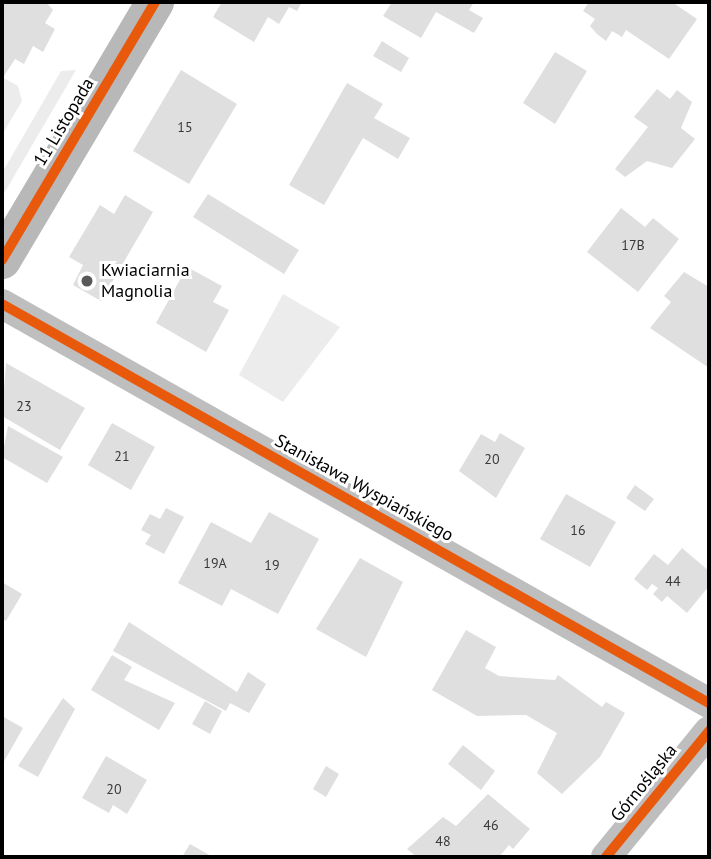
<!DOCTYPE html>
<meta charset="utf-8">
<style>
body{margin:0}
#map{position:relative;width:711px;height:859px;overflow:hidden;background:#fff;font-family:"PT Sans",sans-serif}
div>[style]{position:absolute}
.green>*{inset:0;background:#ececec}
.building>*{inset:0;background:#dfdfdf}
.street>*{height:30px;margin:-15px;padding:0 15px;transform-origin:15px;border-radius:15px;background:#bebebe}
.secondary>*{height:38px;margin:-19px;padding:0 19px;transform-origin:19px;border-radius:19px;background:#b8b8b8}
.cycleway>*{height:10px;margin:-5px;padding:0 5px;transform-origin:5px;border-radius:5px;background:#e8590c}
.dots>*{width:19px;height:19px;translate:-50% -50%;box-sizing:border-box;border:4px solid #fff;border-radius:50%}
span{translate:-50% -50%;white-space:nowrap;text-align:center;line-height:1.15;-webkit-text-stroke:6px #fff;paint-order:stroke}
.number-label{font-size:14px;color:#383838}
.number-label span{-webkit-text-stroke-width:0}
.street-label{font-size:18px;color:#000}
.poi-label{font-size:18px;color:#000}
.left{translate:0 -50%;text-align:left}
.frame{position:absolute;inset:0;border:4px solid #000;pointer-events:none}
</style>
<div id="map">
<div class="green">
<i style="clip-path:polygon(76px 70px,2px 197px,2px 173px,61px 71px)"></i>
<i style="clip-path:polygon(2px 77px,18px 86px,22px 101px,2px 135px)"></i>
<i style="clip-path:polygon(283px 294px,340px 327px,283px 402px,239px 375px)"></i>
</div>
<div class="building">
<i style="clip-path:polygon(2px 2px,46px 2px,53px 10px,45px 23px,55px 29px,43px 52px,33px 46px,24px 64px,15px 59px,4px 76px)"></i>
<i style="clip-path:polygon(222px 2px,302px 2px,297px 11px,289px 7px,279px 24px,268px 17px,254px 42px,213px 17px)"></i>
<i style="clip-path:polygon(392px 2px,474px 2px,469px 10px,483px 18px,474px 33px,436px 12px,421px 38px,383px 16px)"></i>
<i style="clip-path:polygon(589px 2px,672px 2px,697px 19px,669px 59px,626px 30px,622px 37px,612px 31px,606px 41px,597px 34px,590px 26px,595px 19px,583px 11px)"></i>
<i style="clip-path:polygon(382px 41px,409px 58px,401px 72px,373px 56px)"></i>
<i style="clip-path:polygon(555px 52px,587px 71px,555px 124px,523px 103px)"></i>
<i style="clip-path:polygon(181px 70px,237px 104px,189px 184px,133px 151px)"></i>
<i style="clip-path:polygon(347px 83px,383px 104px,374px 118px,410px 138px,398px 159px,363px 138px,324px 205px,289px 185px)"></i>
<i style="clip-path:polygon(657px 89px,670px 99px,677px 90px,692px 102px,681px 128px,695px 139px,672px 168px,647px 161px,625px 177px,615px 169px,648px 127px,634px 117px)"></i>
<i style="clip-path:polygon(208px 194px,299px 250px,284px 274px,193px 217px)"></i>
<i style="clip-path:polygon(125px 195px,153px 212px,101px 301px,73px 285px,83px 265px,69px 257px,100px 205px,114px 214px)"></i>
<i style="clip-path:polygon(621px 208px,645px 227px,653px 218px,679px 239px,638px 292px,587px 252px)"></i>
<i style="clip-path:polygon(187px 267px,222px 286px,213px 302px,229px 310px,206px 352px,156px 323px)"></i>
<i style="clip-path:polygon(684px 272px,709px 287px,709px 368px,650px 328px,671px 302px,664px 296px)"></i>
<i style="clip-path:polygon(6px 363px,85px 408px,60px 450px,2px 416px)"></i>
<i style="clip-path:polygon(112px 423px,155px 447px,131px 490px,88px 465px)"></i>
<i style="clip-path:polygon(8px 426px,63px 457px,47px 483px,2px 457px)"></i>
<i style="clip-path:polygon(500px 433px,525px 448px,496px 498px,459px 471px,481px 434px,495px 442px)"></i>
<i style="clip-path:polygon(635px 485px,654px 499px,645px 511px,626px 498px)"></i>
<i style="clip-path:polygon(566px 494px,616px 522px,590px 567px,540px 539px)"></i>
<i style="clip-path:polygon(166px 508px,184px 517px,164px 554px,145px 544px,151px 535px,141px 530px,150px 514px,160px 519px)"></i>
<i style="clip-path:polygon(269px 512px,319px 539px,278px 614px,231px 589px,222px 606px,178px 583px,211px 522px,251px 543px)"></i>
<i style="clip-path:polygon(682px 548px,709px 571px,709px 586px,687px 613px,667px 596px,662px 602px,653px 594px,658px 588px,652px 584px,647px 590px,634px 579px,654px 554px,668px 565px)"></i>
<i style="clip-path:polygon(360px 558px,403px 582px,366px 657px,316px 629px)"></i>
<i style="clip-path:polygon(2px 582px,22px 594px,6px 621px,2px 619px)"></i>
<i style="clip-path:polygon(129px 622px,237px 692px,248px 672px,266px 684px,249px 713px,230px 703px,226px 711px,113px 651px)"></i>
<i style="clip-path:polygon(466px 630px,496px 647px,485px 668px,499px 676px,555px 680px,558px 675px,602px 707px,606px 702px,625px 713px,600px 757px,562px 794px,537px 773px,557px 733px,526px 715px,477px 716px,432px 690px)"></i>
<i style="clip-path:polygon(112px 655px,132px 667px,124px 680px,175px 703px,159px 730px,91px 690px)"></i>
<i style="clip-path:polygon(63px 698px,75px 709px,38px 777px,18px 766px)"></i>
<i style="clip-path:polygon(205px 701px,222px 711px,210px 734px,192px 724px)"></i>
<i style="clip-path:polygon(2px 716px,23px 728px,2px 765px)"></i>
<i style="clip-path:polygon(463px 745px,495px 771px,481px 790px,448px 764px)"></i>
<i style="clip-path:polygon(106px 756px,147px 780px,127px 814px,113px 805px,109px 813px,82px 798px)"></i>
<i style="clip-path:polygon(326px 766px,339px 774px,326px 797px,313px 789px)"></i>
<i style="clip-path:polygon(488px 794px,530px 829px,513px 849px,509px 845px,499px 857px,417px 857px,407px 849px,443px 817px,456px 826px)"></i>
<i style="clip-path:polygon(190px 844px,213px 857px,182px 857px)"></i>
</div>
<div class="street">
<i style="left:2px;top:304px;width:812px;rotate:29.44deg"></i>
<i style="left:606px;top:857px;width:163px;rotate:-50.7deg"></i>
</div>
<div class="secondary">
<i style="left:2px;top:260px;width:300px;rotate:-59.3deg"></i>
</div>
<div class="cycleway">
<i style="left:2px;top:260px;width:300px;rotate:-59.3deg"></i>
<i style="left:2px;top:304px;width:812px;rotate:29.44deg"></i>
<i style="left:606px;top:857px;width:163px;rotate:-50.7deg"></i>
</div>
<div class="dots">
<i style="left:87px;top:281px;background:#595959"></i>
</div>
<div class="number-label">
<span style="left:185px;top:127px">15</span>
<span style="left:633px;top:245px">17B</span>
<span style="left:24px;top:406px">23</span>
<span style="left:122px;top:456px">21</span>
<span style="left:492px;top:459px">20</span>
<span style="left:578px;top:530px">16</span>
<span style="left:215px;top:563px">19A</span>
<span style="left:272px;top:565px">19</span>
<span style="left:673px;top:581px">44</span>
<span style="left:114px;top:789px">20</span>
<span style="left:491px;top:825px">46</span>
<span style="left:443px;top:841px">48</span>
</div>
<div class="street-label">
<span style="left:64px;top:122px;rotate:-59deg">11 Listopada</span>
<span style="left:364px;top:488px;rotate:29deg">Stanisława Wyspiańskiego</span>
<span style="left:644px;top:783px;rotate:-51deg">Górnośląska</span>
</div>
<div class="poi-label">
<span class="left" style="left:101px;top:281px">Kwiaciarnia<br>Magnolia</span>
</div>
<div class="frame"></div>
</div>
